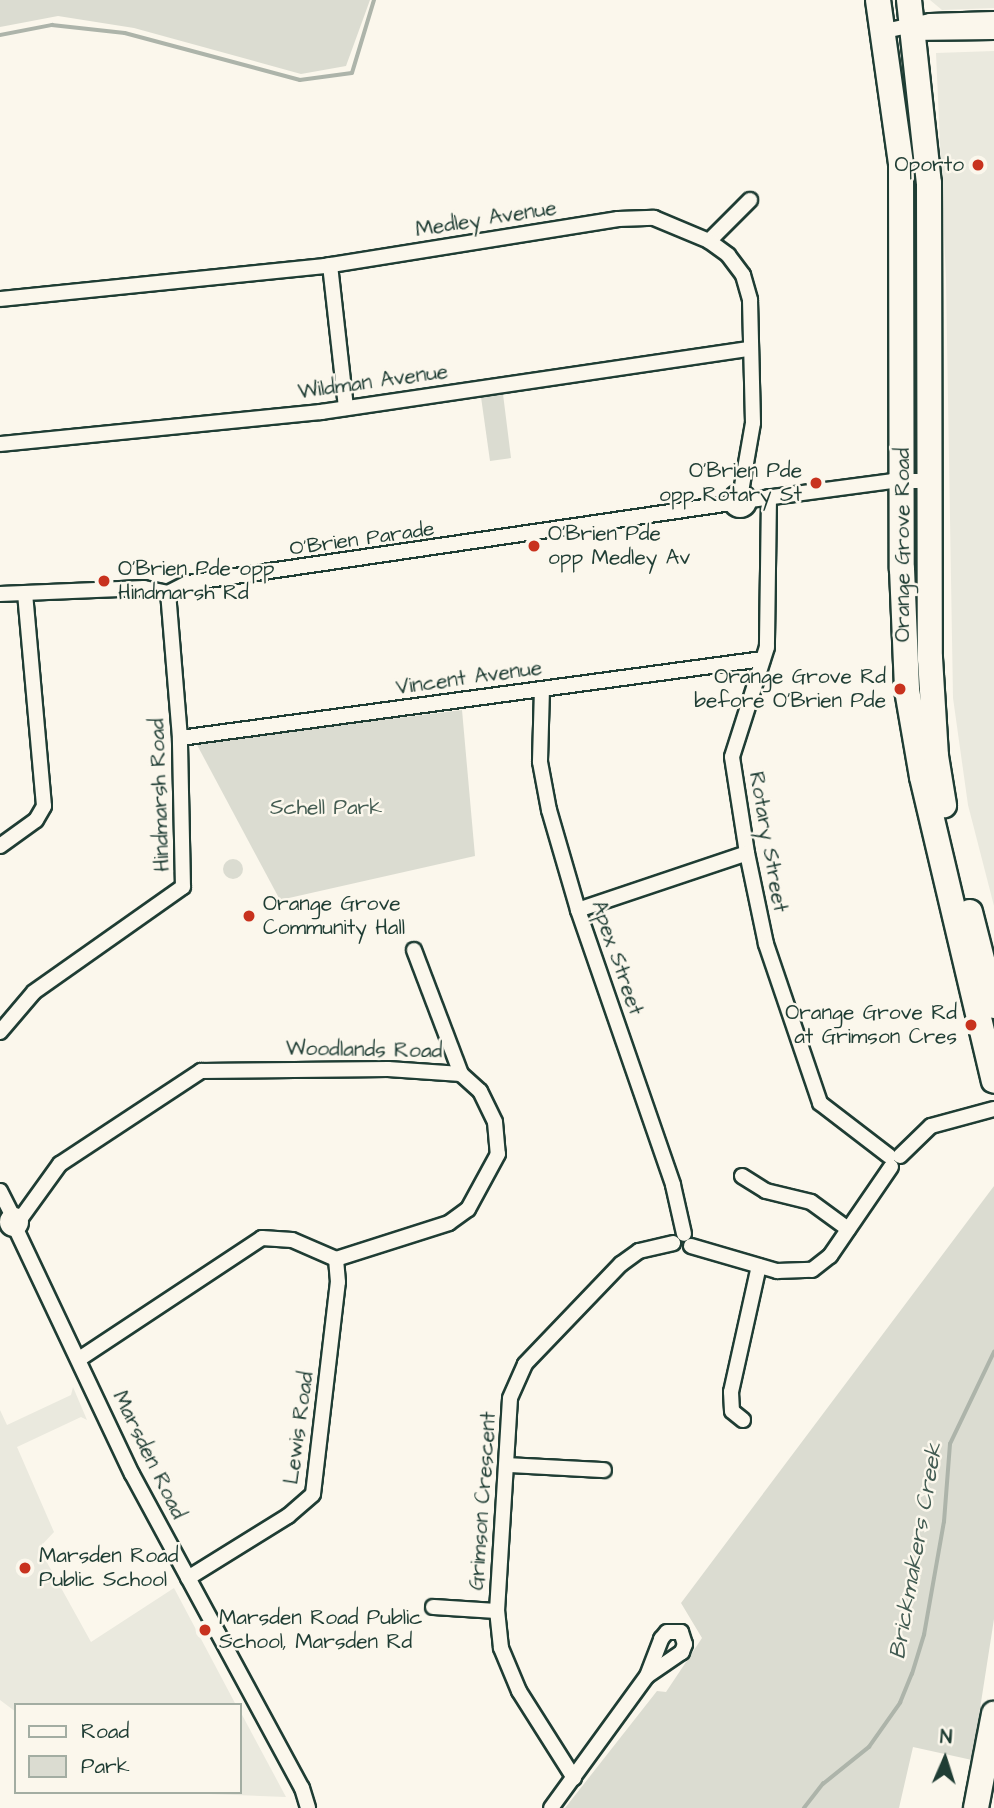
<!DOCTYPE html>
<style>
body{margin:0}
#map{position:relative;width:994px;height:1808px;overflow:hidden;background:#fbf7ec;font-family:"Architects Daughter",sans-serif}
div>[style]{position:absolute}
.built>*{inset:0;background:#eae9de}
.green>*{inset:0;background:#dbdcd1}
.round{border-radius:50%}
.stream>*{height:3.5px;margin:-1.75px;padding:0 1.75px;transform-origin:1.75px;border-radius:1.75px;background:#adb4aa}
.roads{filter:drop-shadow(2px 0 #1f3d34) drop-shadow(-2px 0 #1f3d34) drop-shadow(0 2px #1f3d34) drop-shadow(0 -2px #1f3d34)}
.street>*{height:14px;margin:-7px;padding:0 7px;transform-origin:7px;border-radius:7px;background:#fbf7ec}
.street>.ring{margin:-7px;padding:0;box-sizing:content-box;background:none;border:14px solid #fbf7ec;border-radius:50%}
.highway>*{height:24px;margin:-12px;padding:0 12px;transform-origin:12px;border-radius:12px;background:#fbf7ec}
.dots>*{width:19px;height:19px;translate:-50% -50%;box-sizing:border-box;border:4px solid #fbf7ec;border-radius:50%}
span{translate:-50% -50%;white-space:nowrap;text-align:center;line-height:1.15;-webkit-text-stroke:5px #fbf7ec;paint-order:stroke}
.poi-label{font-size:21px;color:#1f3d34}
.right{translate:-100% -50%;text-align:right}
.left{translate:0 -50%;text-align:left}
.street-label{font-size:21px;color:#1f3d34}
.park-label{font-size:21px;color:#455d53}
.water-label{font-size:23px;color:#425b52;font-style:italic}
.legend{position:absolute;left:14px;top:1703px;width:228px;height:91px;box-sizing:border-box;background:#fbf7ec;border:2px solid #a3ada2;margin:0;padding:9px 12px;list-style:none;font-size:21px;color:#1f3d34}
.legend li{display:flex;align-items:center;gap:14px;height:35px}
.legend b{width:35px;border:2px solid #a3ada2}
.north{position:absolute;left:910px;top:1724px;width:70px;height:70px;-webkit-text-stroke:5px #fbf7ec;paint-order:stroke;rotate:3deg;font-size:19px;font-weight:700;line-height:28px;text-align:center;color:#1f3d34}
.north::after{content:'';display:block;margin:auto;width:24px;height:32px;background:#1f3d34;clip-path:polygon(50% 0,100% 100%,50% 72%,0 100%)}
</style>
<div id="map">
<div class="built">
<i style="clip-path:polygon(930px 0,994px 0,994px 8px,942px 10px)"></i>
<i style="clip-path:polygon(994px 51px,994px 906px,968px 805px,953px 698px,946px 279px,936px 53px)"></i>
<i style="clip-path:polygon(73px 1387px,87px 1420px,81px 1417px,17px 1447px,54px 1532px,39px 1548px,91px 1642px,174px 1588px,236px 1705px,16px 1705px,16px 1712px,0 1700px,0 1410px,7px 1425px,71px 1395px)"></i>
<i style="clip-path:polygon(240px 1711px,286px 1797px,154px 1792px,240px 1792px)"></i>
</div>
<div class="green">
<i style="clip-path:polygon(0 0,370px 0,346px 66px,301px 74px,134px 28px,58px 16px,0 27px)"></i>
<i style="clip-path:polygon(503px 394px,511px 458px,490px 461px,481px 397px)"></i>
<i style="clip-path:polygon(462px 710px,475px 856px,280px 900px,196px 743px)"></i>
<i class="round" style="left:223px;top:859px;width:20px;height:20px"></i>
<i style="clip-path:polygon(994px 1186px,994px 1619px,972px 1760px,913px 1747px,899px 1808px,565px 1808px,657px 1691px,666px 1692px,702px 1638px,681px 1603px)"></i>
</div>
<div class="stream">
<i style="left:0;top:35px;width:53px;rotate:-10.9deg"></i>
<i style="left:52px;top:25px;width:73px;rotate:6.3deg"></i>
<i style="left:125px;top:33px;width:181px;rotate:15deg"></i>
<i style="left:300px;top:80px;width:52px;rotate:-7.7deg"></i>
<i style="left:352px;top:73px;width:76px;rotate:-73.2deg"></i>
<i style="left:804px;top:1808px;width:31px;rotate:-52deg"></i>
<i style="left:823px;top:1784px;width:59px;rotate:-38.8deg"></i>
<i style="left:869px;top:1747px;width:54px;rotate:-54.8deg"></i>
<i style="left:900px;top:1703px;width:31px;rotate:-68deg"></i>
<i style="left:912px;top:1674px;width:41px;rotate:-72.9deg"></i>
<i style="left:924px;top:1635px;width:115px;rotate:-80deg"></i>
<i style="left:944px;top:1522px;width:78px;rotate:-85.6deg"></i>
<i style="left:950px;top:1444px;width:102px;rotate:-64.4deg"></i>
</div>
<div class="roads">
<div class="street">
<i style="left:885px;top:31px;width:46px;rotate:-12.5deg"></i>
<i style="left:930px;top:21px;width:64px;rotate:-1.8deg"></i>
<i style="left:908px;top:33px;width:86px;rotate:-0.7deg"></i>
<i style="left:709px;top:241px;width:58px;rotate:-45deg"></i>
<i style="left:330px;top:265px;width:144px;rotate:83.6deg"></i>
<i style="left:0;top:299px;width:327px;rotate:-5.8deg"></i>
<i style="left:325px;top:266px;width:297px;rotate:-9.1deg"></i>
<i style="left:618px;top:219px;width:36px;rotate:-2deg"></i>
<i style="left:654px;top:218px;width:60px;rotate:22.7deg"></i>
<i style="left:709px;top:241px;width:24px;rotate:36deg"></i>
<i style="left:728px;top:255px;width:25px;rotate:53deg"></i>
<i style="left:743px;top:275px;width:26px;rotate:74deg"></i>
<i style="left:750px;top:300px;width:123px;rotate:88.6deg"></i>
<i style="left:753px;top:423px;width:70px;rotate:99.9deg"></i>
<i style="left:0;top:444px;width:323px;rotate:-5.7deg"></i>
<i style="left:321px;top:412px;width:434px;rotate:-8.4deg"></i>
<i class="ring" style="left:731px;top:492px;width:4px;height:4px"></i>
<i style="left:769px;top:497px;width:150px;rotate:90.8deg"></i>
<i style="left:767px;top:647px;width:115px;rotate:107.7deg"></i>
<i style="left:732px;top:757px;width:97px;rotate:81.1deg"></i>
<i style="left:747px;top:853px;width:93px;rotate:78.2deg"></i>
<i style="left:766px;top:944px;width:168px;rotate:71.2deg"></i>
<i style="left:820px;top:1103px;width:87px;rotate:37.5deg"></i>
<i style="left:750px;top:500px;width:143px;rotate:-7.6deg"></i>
<i style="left:892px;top:481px;width:39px"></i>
<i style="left:0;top:594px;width:144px;rotate:-2.4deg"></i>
<i style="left:144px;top:588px;width:25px;rotate:12deg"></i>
<i style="left:168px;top:593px;width:22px;rotate:-27deg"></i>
<i style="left:188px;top:583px;width:549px;rotate:-8.38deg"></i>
<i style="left:542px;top:689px;width:73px;rotate:91.6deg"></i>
<i style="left:540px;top:762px;width:49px;rotate:79.4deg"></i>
<i style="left:549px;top:810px;width:104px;rotate:73.8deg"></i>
<i style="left:578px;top:910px;width:291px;rotate:70.9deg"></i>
<i style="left:673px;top:1185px;width:50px;rotate:77.3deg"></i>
<i style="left:180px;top:738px;width:588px;rotate:-7.72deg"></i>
<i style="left:0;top:846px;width:44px;rotate:-35.8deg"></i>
<i style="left:36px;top:820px;width:16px;rotate:-60deg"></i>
<i style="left:44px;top:806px;width:213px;rotate:-95.1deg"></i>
<i style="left:578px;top:910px;width:178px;rotate:-18.6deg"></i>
<i style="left:414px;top:950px;width:133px;rotate:69.2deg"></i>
<i style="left:0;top:1032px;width:52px;rotate:-49.6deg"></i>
<i style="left:34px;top:992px;width:182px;rotate:-35.2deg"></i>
<i style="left:183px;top:887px;width:149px;rotate:-91.2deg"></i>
<i style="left:180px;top:738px;width:145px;rotate:-94.7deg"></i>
<i style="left:900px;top:1156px;width:43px;rotate:-44.1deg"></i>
<i style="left:931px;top:1126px;width:65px;rotate:-15.1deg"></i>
<i style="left:742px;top:1176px;width:28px;rotate:32deg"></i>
<i style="left:766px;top:1191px;width:46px;rotate:13.7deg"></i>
<i style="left:811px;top:1202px;width:46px;rotate:36.1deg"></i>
<i style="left:0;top:1191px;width:27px;rotate:63deg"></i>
<i class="ring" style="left:7px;top:1215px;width:0;height:0"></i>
<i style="left:21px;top:1218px;width:67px;rotate:-54.2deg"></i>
<i style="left:60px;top:1164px;width:169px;rotate:-33.4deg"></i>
<i style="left:201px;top:1071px;width:187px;rotate:-0.6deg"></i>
<i style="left:388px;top:1069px;width:73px;rotate:3.9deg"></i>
<i style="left:461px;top:1074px;width:25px;rotate:42deg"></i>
<i style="left:480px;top:1091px;width:34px;rotate:64deg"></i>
<i style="left:495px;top:1122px;width:32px;rotate:85deg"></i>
<i style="left:498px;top:1154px;width:63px;rotate:118.6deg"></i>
<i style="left:468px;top:1209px;width:24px;rotate:144deg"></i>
<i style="left:449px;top:1223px;width:119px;rotate:162.3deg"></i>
<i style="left:336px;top:1259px;width:48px;rotate:-156.6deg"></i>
<i style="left:292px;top:1240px;width:30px;rotate:-176deg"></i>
<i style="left:262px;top:1238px;width:219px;rotate:146.5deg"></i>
<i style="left:16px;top:1229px;width:271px;rotate:64.7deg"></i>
<i style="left:132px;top:1474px;width:357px;rotate:61.6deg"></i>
<i style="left:302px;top:1788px;width:21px;rotate:73deg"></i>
<i style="left:691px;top:1246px;width:90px;rotate:16.2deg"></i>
<i style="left:777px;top:1271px;width:35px;rotate:-2deg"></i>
<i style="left:812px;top:1270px;width:23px;rotate:-38deg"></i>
<i style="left:830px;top:1256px;width:108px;rotate:-55.6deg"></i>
<i style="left:743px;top:1420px;width:14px;rotate:-141deg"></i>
<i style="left:732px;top:1411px;width:19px;rotate:-93deg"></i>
<i style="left:731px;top:1392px;width:129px;rotate:-77.5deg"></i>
<i style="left:508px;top:1465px;width:96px;rotate:3deg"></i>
<i style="left:188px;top:1578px;width:118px;rotate:-31.8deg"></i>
<i style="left:288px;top:1516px;width:33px;rotate:-41deg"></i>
<i style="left:313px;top:1494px;width:213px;rotate:-83.3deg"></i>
<i style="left:338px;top:1282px;width:23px;rotate:-95deg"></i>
<i style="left:433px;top:1607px;width:64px;rotate:3.6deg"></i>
<i style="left:574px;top:1778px;width:103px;rotate:-122.3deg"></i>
<i style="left:519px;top:1691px;width:47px;rotate:-112.7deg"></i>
<i style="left:501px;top:1648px;width:37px;rotate:-96deg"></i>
<i style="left:497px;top:1611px;width:213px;rotate:-86.5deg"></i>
<i style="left:510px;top:1398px;width:37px;rotate:-66deg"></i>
<i style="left:525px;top:1364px;width:139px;rotate:-46.2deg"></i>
<i style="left:621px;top:1264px;width:22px;rotate:-36deg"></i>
<i style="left:639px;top:1251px;width:35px;rotate:-13deg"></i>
<i style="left:551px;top:1808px;width:163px;rotate:-54deg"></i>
<i style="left:647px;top:1676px;width:40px;rotate:-69deg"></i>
<i style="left:661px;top:1639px;width:9px;rotate:-49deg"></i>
<i style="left:667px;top:1632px;width:14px"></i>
<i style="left:681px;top:1632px;width:13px;rotate:72deg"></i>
<i style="left:685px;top:1644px;width:9px;rotate:111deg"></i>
<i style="left:682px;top:1652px;width:42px;rotate:145.6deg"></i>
</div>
<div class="highway">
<i style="left:878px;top:0;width:166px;rotate:82deg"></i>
<i style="left:901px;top:164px;width:405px;rotate:89.9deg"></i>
<i style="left:902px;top:569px;width:121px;rotate:87.6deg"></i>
<i style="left:907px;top:690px;width:88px;rotate:80.2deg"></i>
<i style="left:922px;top:777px;width:312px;rotate:76.7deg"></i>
<i style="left:909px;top:0;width:184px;rotate:83.8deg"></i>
<i style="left:929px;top:183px;width:475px;rotate:89.9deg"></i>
<i style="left:930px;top:658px;width:98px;rotate:86.5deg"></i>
<i style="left:936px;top:756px;width:50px;rotate:80.7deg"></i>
<i style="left:970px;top:912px;width:97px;rotate:75.7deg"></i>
<i style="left:976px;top:1808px;width:96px;rotate:-79.2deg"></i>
</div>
</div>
<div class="dots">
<i style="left:978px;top:165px;background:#c8321e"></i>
<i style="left:816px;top:483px;background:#c8321e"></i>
<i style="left:534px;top:546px;background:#c8321e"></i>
<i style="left:104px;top:581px;background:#c8321e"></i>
<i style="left:900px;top:689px;background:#c8321e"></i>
<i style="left:249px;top:916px;background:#c8321e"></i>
<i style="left:971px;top:1025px;background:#c8321e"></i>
<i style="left:25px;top:1568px;background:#c8321e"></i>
<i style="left:205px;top:1630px;background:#c8321e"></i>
</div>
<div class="poi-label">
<span class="right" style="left:964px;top:165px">Oporto</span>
<span class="right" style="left:802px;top:483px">O'Brien Pde<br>opp Rotary St</span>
<span class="left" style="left:548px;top:546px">O'Brien Pde<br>opp Medley Av</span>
<span class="left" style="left:118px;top:581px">O'Brien Pde opp<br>Hindmarsh Rd</span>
<span class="right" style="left:886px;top:689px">Orange Grove Rd<br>before O'Brien Pde</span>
<span class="left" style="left:263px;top:916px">Orange Grove<br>Community Hall</span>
<span class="right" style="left:957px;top:1025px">Orange Grove Rd<br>at Grimson Cres</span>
<span class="left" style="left:39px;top:1568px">Marsden Road<br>Public School</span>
<span class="left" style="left:219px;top:1630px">Marsden Road Public<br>School, Marsden Rd</span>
</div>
<div class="street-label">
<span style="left:486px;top:219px;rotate:-9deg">Medley Avenue</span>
<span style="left:373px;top:382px;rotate:-8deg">Wildman Avenue</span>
<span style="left:362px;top:539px;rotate:-8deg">O'Brien Parade</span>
<span style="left:903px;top:545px;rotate:-90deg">Orange Grove Road</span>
<span style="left:469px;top:678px;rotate:-8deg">Vincent Avenue</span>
<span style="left:160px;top:795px;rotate:-92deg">Hindmarsh Road</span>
<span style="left:768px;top:842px;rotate:80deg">Rotary Street</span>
<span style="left:617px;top:958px;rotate:71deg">Apex Street</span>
<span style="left:364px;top:1050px;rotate:1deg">Woodlands Road</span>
<span style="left:299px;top:1428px;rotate:-82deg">Lewis Road</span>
<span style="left:149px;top:1455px;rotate:64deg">Marsden Road</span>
<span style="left:483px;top:1501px;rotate:-86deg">Grimson Crescent</span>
</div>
<div class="park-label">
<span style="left:326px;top:808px">Schell Park</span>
</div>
<div class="water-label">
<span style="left:916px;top:1551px;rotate:-80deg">Brickmakers Creek</span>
</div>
<ul class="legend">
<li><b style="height:9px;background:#fbf7ec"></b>Road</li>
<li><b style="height:19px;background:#dbdcd1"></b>Park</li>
</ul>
<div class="north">N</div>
</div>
